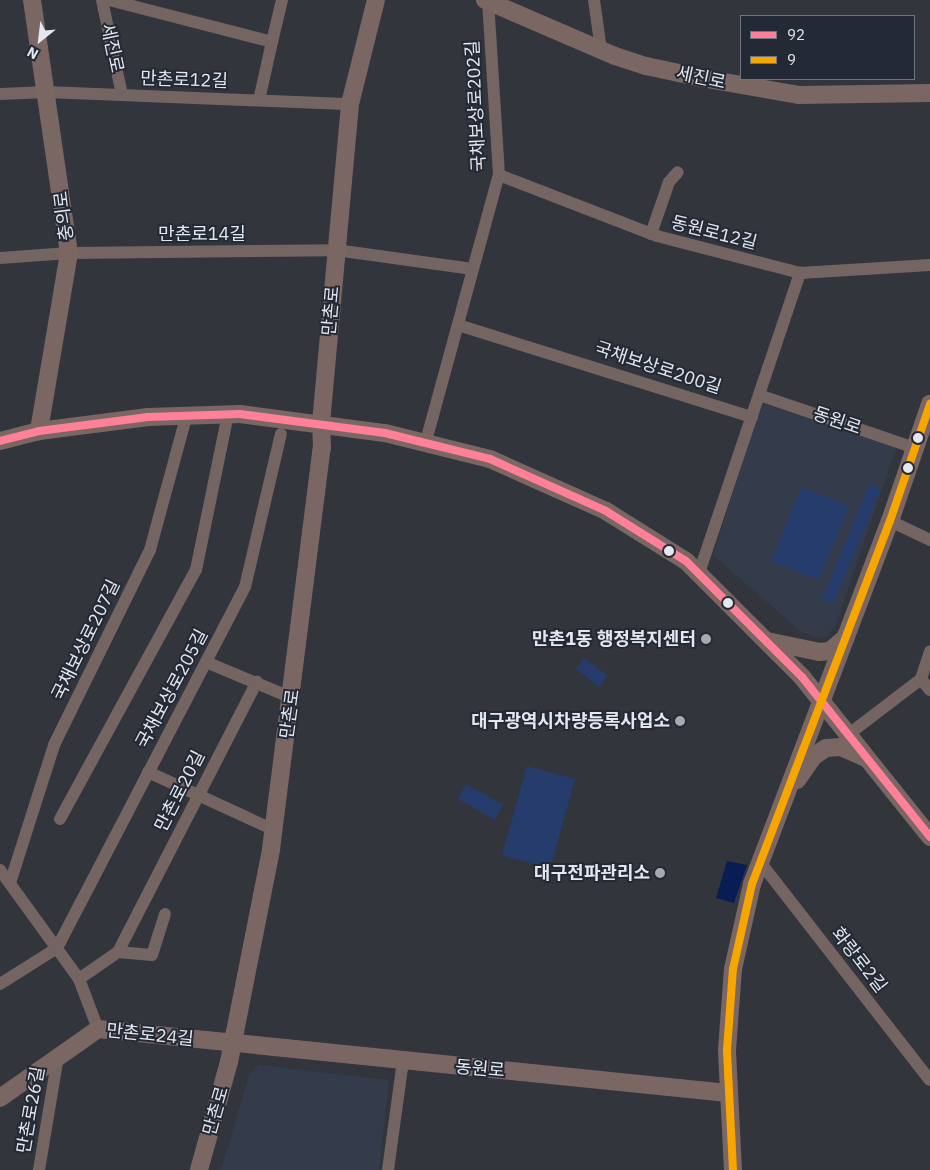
<!DOCTYPE html>
<html>
<head>
<meta charset="utf-8">
<style>
  body { margin:0 }
  #map { position:relative; width:930px; height:1170px; overflow:hidden; background:#32353c; font-family:"IBM Plex Sans","Noto Sans KR",sans-serif }
  div>[style] { position:absolute }
  .built>* { inset:0; background:#343c4c }
  .green>* { inset:0; background:#263c6c }
  .water>* { inset:0; background:#091c54 }
  .street>* { height:12px; margin:-6px; padding:0 6px; transform-origin:6px; border-radius:6px; background:#746562 }
  .secondary>* { height:18px; margin:-9px; padding:0 9px; transform-origin:9px; border-radius:9px; background:#7a6663 }
  .bus-1>* { height:8px; margin:-4px; padding:0 4px; transform-origin:4px; border-radius:4px; background:#ff8098 }
  .bus-2>* { height:8px; margin:-4px; padding:0 4px; transform-origin:4px; border-radius:4px; background:#f7a600 }
  .dots>* { width:14px; height:14px; translate:-50% -50%; box-sizing:border-box; border:2px solid #242a35; border-radius:50% }
  span { translate:-50% -50%; white-space:nowrap; text-align:center; line-height:1.15; -webkit-text-stroke:4px #242a35; paint-order:stroke }
  .street-label { font-size:18px; color:#e3e7ef }
  .poi-label { font-size:18px; color:#e3e7ef; font-weight:700 }
  .right { translate:-100% -50%; text-align:right }
  .legend { position:absolute; left:740px; top:15px; width:175px; height:65px; box-sizing:border-box; background:#242a35; border:1px solid #70767f; margin:0; padding:6px 9px; list-style:none; font-size:15px; color:#e3e7ef }
  .legend li { display:flex; align-items:center; gap:10px; height:25px }
  .legend b { width:25px; border:1px solid #70767f }
  .north { position:absolute; left:15px; top:15px; width:50px; height:50px; -webkit-text-stroke:4px #242a35; paint-order:stroke; rotate:209deg; font-size:14px; font-weight:700; line-height:20px; text-align:center; color:#e3e7ef }
  .north::after { content:''; display:block; margin:auto; width:18px; height:22px; background:#e3e7ef; clip-path:polygon(50% 0,100% 100%,50% 72%,0 100%) }
</style>
</head>
<body>
<div id="map">
  <div class="built">
    <div style="clip-path:polygon(762px 403px,896px 448px,836px 624px,827px 637px,815px 638px,800px 631px,713px 555px)"></div>
    <div style="clip-path:polygon(259px 1065px,389px 1080px,379px 1170px,221px 1170px,249px 1075px)"></div>
  </div>
  <div class="green">
    <div style="clip-path:polygon(869px 485px,881px 489px,833px 604px,822px 599px)"></div>
    <div style="clip-path:polygon(801px 487px,849px 506px,819px 580px,771px 561px)"></div>
    <div style="clip-path:polygon(584px 658px,608px 676px,599px 687px,576px 669px)"></div>
    <div style="clip-path:polygon(527px 766px,575px 779px,550px 869px,502px 855px)"></div>
    <div style="clip-path:polygon(466px 784px,503px 805px,495px 820px,458px 799px)"></div>
  </div>
  <div class="water">
    <div style="clip-path:polygon(727px 861px,747px 865px,734px 903px,716px 898px)"></div>
  </div>
  <div class="street">
    <div style="left:102px;top:0;width:97px;rotate:78.1deg"></div>
    <div style="left:109px;top:0;width:168px;rotate:14.4deg"></div>
    <div style="left:272px;top:42px;width:59px;rotate:102.6deg"></div>
    <div style="left:594px;top:0;width:50px;rotate:82deg"></div>
    <div style="left:272px;top:42px;width:43px;rotate:-76.6deg"></div>
    <div style="left:0;top:94px;width:47px;rotate:-2.4deg"></div>
    <div style="left:47px;top:92px;width:303px;rotate:2.3deg"></div>
    <div style="left:499px;top:175px;width:169px;rotate:21.1deg"></div>
    <div style="left:657px;top:236px;width:148px;rotate:14.5deg"></div>
    <div style="left:800px;top:273px;width:130px;rotate:-3.5deg"></div>
    <div style="left:651px;top:234px;width:55px;rotate:-70.9deg"></div>
    <div style="left:669px;top:182px;width:13px;rotate:-48deg"></div>
    <div style="left:0;top:258px;width:69px;rotate:-4.1deg"></div>
    <div style="left:69px;top:253px;width:267px;rotate:-0.6deg"></div>
    <div style="left:336px;top:250px;width:138px;rotate:7.9deg"></div>
    <div style="left:458px;top:325px;width:308px;rotate:17.4deg"></div>
    <div style="left:759px;top:395px;width:165px;rotate:18.8deg"></div>
    <div style="left:426px;top:441px;width:276px;rotate:-74.7deg"></div>
    <div style="left:499px;top:175px;width:174px;rotate:-93.6deg"></div>
    <div style="left:890px;top:521px;width:44px;rotate:25.4deg"></div>
    <div style="left:699px;top:573px;width:317px;rotate:-71.4deg"></div>
    <div style="left:206px;top:662px;width:93px;rotate:22.7deg"></div>
    <div style="left:921px;top:679px;width:14px;rotate:51deg"></div>
    <div style="left:849px;top:734px;width:91px;rotate:-37.4deg"></div>
    <div style="left:921px;top:679px;width:29px;rotate:-72deg"></div>
    <div style="left:148px;top:772px;width:139px;rotate:24.7deg"></div>
    <div style="left:60px;top:819px;width:284px;rotate:-61.4deg"></div>
    <div style="left:196px;top:570px;width:159px;rotate:-78.4deg"></div>
    <div style="left:760px;top:862px;width:276px;rotate:52.1deg"></div>
    <div style="left:0;top:870px;width:135px;rotate:54.1deg"></div>
    <div style="left:79px;top:979px;width:53px;rotate:69.2deg"></div>
    <div style="left:11px;top:880px;width:142px;rotate:-72.3deg"></div>
    <div style="left:54px;top:745px;width:217px;rotate:-63.8deg"></div>
    <div style="left:150px;top:550px;width:141px;rotate:-74.8deg"></div>
    <div style="left:118px;top:952px;width:34px;rotate:5deg"></div>
    <div style="left:152px;top:955px;width:43px;rotate:-72.4deg"></div>
    <div style="left:79px;top:979px;width:47px;rotate:-34.7deg"></div>
    <div style="left:118px;top:952px;width:304px;rotate:-62.8deg"></div>
    <div style="left:0;top:984px;width:67px;rotate:-32.3deg"></div>
    <div style="left:57px;top:948px;width:407px;rotate:-62.5deg"></div>
    <div style="left:245px;top:587px;width:157px;rotate:-76.8deg"></div>
    <div style="left:39px;top:1170px;width:116px;rotate:-80.5deg"></div>
    <div style="left:388px;top:1170px;width:110px;rotate:-82.2deg"></div>
  </div>
  <div class="secondary">
    <div style="left:32px;top:0;width:256px;rotate:81.7deg"></div>
    <div style="left:69px;top:253px;width:181px;rotate:99.6deg"></div>
    <div style="left:485px;top:0;width:142px;rotate:23.3deg"></div>
    <div style="left:615px;top:56px;width:33px;rotate:18deg"></div>
    <div style="left:646px;top:66px;width:62px;rotate:12deg"></div>
    <div style="left:707px;top:79px;width:93px;rotate:9.9deg"></div>
    <div style="left:799px;top:95px;width:131px;rotate:-0.9deg"></div>
    <div style="left:0;top:441px;width:40px;rotate:-14.4deg"></div>
    <div style="left:39px;top:431px;width:110px;rotate:-7.3deg"></div>
    <div style="left:148px;top:417px;width:92px;rotate:-1.9deg"></div>
    <div style="left:240px;top:414px;width:146px;rotate:7.5deg"></div>
    <div style="left:385px;top:433px;width:108px;rotate:13.9deg"></div>
    <div style="left:490px;top:459px;width:127px;rotate:24.1deg"></div>
    <div style="left:606px;top:511px;width:94px;rotate:32deg"></div>
    <div style="left:686px;top:561px;width:164px;rotate:45deg"></div>
    <div style="left:802px;top:677px;width:205px;rotate:51.3deg"></div>
    <div style="left:767px;top:641px;width:53px;rotate:11.9deg"></div>
    <div style="left:819px;top:652px;width:11px;rotate:-5deg"></div>
    <div style="left:830px;top:651px;width:21px;rotate:-41deg"></div>
    <div style="left:797px;top:780px;width:29px;rotate:-55deg"></div>
    <div style="left:814px;top:756px;width:14px;rotate:-34deg"></div>
    <div style="left:826px;top:748px;width:15px;rotate:-4deg"></div>
    <div style="left:841px;top:747px;width:27px;rotate:24deg"></div>
    <div style="left:0;top:1098px;width:120px;rotate:-35.1deg"></div>
    <div style="left:98px;top:1029px;width:633px;rotate:5.8deg"></div>
    <div style="left:199px;top:1170px;width:112px;rotate:-74.5deg"></div>
    <div style="left:229px;top:1062px;width:217px;rotate:-78.8deg"></div>
    <div style="left:271px;top:849px;width:404px;rotate:-82.8deg"></div>
    <div style="left:322px;top:448px;width:25px;rotate:-92deg"></div>
    <div style="left:321px;top:423px;width:320px;rotate:-84.8deg"></div>
    <div style="left:350px;top:104px;width:107px;rotate:-76deg"></div>
    <div style="left:733px;top:1170px;width:120px;rotate:-92.9deg"></div>
    <div style="left:727px;top:1050px;width:81px;rotate:-85.8deg"></div>
    <div style="left:733px;top:969px;width:87px;rotate:-77.4deg"></div>
    <div style="left:752px;top:884px;width:388px;rotate:-69.2deg"></div>
    <div style="left:890px;top:521px;width:124px;rotate:-71.1deg"></div>
  </div>
  <div class="bus-1">
    <div style="left:0;top:441px;width:40px;rotate:-14.4deg"></div>
    <div style="left:39px;top:431px;width:110px;rotate:-7.3deg"></div>
    <div style="left:148px;top:417px;width:92px;rotate:-1.9deg"></div>
    <div style="left:240px;top:414px;width:146px;rotate:7.5deg"></div>
    <div style="left:385px;top:433px;width:108px;rotate:13.9deg"></div>
    <div style="left:490px;top:459px;width:127px;rotate:24.1deg"></div>
    <div style="left:606px;top:511px;width:94px;rotate:32deg"></div>
    <div style="left:686px;top:561px;width:164px;rotate:45deg"></div>
    <div style="left:802px;top:677px;width:205px;rotate:51.3deg"></div>
  </div>
  <div class="bus-2">
    <div style="left:733px;top:1170px;width:120px;rotate:-92.9deg"></div>
    <div style="left:727px;top:1050px;width:81px;rotate:-85.8deg"></div>
    <div style="left:733px;top:969px;width:87px;rotate:-77.4deg"></div>
    <div style="left:752px;top:884px;width:388px;rotate:-69.2deg"></div>
    <div style="left:890px;top:521px;width:124px;rotate:-71.1deg"></div>
  </div>
  <div class="dots">
    <div style="left:918px;top:438px;background:#e3e7ef"></div>
    <div style="left:908px;top:468px;background:#e3e7ef"></div>
    <div style="left:669px;top:551px;background:#e3e7ef"></div>
    <div style="left:728px;top:603px;background:#e3e7ef"></div>
    <div style="left:706px;top:639px;background:#a5a9b0"></div>
    <div style="left:680px;top:721px;background:#a5a9b0"></div>
    <div style="left:660px;top:873px;background:#a5a9b0"></div>
  </div>
  <div class="street-label">
    <span style="left:112px;top:48px;rotate:78deg">세진로</span>
    <span style="left:701px;top:78px;rotate:12deg">세진로</span>
    <span style="left:184px;top:80px;rotate:2deg">만촌로12길</span>
    <span style="left:476px;top:106px;rotate:-93deg">국채보상로202길</span>
    <span style="left:64px;top:216px;rotate:-97deg">충의로</span>
    <span style="left:714px;top:233px;rotate:14deg">동원로12길</span>
    <span style="left:202px;top:234px">만촌로14길</span>
    <span style="left:331px;top:311px;rotate:-85deg">만촌로</span>
    <span style="left:658px;top:368px;rotate:18deg">국채보상로200길</span>
    <span style="left:837px;top:421px;rotate:19deg">동원로</span>
    <span style="left:86px;top:640px;rotate:-64deg">국채보상로207길</span>
    <span style="left:172px;top:689px;rotate:-62deg">국채보상로205길</span>
    <span style="left:290px;top:714px;rotate:-82deg">만촌로</span>
    <span style="left:180px;top:791px;rotate:-63deg">만촌로20길</span>
    <span style="left:859px;top:960px;rotate:52deg">화랑로2길</span>
    <span style="left:150px;top:1035px;rotate:6deg">만촌로24길</span>
    <span style="left:480px;top:1069px;rotate:5deg">동원로</span>
    <span style="left:31px;top:1110px;rotate:-80deg">만촌로26길</span>
    <span style="left:216px;top:1111px;rotate:-74deg">만촌로</span>
  </div>
  <div class="poi-label">
    <span class="right" style="left:696px;top:639px">만촌1동 행정복지센터</span>
    <span class="right" style="left:670px;top:721px">대구광역시차량등록사업소</span>
    <span class="right" style="left:650px;top:873px">대구전파관리소</span>
  </div>
  <ul class="legend">
  <li><b style="height:6px;background:#ff8098"></b>92</li>
  <li><b style="height:6px;background:#f7a600"></b>9</li>
  </ul>
  <div class="north">N</div>
</div>
</body>
</html>
